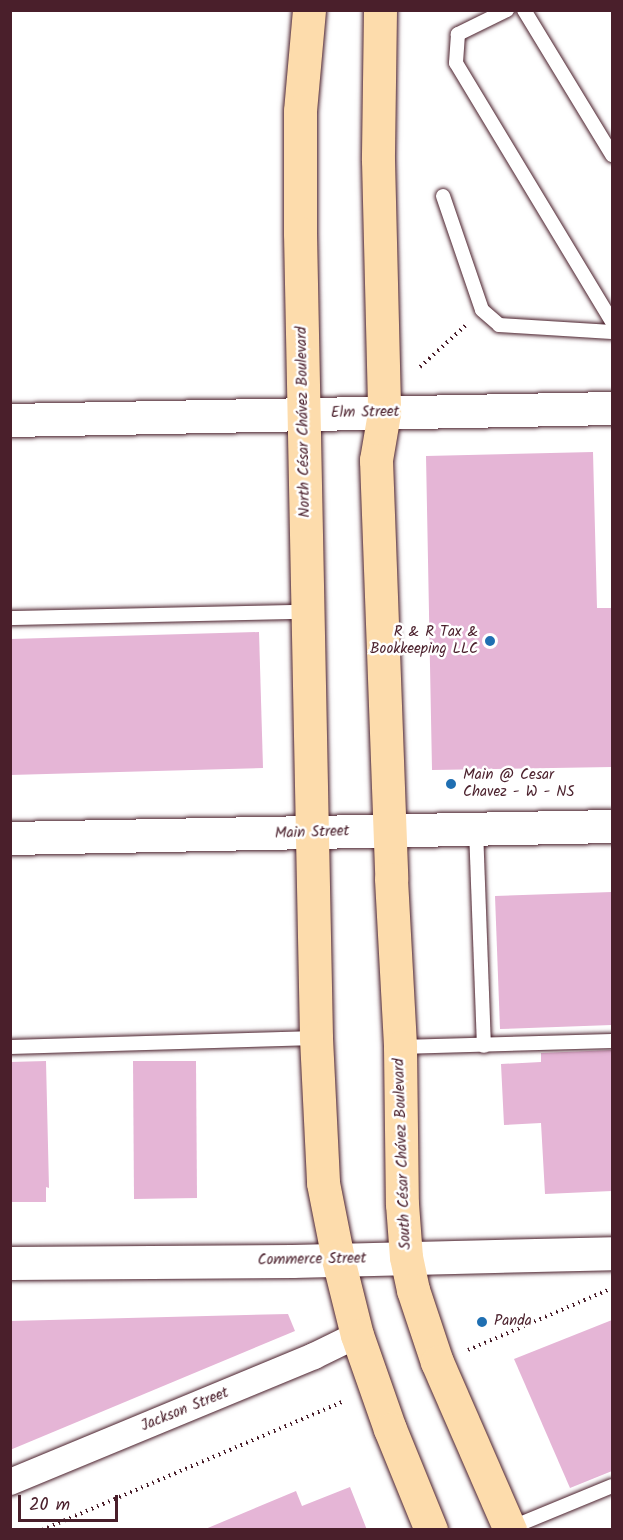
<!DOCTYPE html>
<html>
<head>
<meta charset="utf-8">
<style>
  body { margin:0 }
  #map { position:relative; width:623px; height:1540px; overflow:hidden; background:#fff; font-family:Kalam,sans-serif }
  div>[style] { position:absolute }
  .building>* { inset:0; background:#e5b5d6 }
  .path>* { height:4px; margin-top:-2px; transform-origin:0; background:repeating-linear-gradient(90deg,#4a1f2b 0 1.5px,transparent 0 6px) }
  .roads { filter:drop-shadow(0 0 2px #4a1f2b) drop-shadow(0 0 2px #4a1f2b) }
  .service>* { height:14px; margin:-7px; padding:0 7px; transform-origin:7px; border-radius:7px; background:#fff }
  .minor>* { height:26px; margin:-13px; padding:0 13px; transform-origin:13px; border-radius:13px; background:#fff }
  .secondary>* { height:33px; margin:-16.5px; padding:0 16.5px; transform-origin:16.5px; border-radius:16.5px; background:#fff }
  .primary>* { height:33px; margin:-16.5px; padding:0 16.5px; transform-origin:16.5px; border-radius:16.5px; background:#fddcac }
  .dots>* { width:16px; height:16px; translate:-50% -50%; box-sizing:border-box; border:3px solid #fff; border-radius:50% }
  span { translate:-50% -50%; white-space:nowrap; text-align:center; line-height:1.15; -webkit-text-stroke:5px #fff; paint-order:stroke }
  .street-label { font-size:15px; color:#4a1f2b }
  .poi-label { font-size:15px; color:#4a1f2b }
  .right { translate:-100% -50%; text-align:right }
  .left { translate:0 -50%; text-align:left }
  .frame { position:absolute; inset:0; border:12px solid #4a1f2b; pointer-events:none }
  .scale { position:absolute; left:18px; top:1495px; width:100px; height:27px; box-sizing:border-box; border:3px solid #4a1f2b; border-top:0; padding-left:8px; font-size:18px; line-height:21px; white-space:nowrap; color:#4a1f2b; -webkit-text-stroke:4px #fff; paint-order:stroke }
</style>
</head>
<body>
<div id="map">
  <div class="building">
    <div style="clip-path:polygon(593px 452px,597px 608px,612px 608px,612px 767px,432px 770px,426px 456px)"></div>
    <div style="clip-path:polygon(259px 632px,263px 768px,10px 775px,10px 639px)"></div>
    <div style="clip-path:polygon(612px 892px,612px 1025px,500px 1029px,495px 896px)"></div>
    <div style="clip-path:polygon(612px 1050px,612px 1191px,545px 1194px,541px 1123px,504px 1125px,501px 1064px,541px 1062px,541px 1053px)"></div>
    <div style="clip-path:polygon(46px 1061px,49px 1188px,46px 1187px,46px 1202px,10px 1202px,10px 1062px)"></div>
    <div style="clip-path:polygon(133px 1061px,196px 1061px,197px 1198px,134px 1199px)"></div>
    <div style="clip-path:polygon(288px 1314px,295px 1331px,10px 1450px,10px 1321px)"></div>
    <div style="clip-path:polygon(612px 1320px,612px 1471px,570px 1488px,514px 1359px)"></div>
    <div style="clip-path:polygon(350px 1487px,367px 1530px,203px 1530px,296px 1491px,302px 1506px)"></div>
  </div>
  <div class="path">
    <div style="left:420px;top:367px;width:62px;rotate:-42.4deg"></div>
    <div style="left:468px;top:1350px;width:155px;rotate:-23.2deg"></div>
    <div style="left:42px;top:1530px;width:329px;rotate:-23.1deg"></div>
  </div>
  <div class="roads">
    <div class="service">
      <div style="left:507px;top:10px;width:55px;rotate:153.9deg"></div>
      <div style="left:458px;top:34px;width:29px;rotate:94deg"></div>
      <div style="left:456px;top:63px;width:302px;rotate:58.9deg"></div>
      <div style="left:524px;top:10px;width:170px;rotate:58.7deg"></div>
      <div style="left:443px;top:196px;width:120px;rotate:71.1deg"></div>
      <div style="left:482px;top:310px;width:23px;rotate:41deg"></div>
      <div style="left:499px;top:325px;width:113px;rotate:3.5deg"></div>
      <div style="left:10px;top:618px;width:298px;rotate:-1.2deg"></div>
      <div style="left:476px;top:829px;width:217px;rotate:87.9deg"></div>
      <div style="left:10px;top:1047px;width:306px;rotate:-1.7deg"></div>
      <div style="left:400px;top:1047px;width:212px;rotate:-1.6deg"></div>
      <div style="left:510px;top:1528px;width:110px;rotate:-22.4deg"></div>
    </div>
    <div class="minor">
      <div style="left:10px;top:1482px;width:329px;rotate:-22.5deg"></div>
      <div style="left:314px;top:1356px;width:48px;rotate:-26deg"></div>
    </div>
    <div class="secondary">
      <div style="left:10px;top:420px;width:602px;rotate:-1.14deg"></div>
      <div style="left:10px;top:838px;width:602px;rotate:-1.14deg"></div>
      <div style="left:10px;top:1263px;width:282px;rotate:-0.4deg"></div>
      <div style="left:292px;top:1261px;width:320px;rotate:-1.4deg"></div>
    </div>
    <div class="primary">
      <div style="left:309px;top:10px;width:101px;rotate:95.1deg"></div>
      <div style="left:300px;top:111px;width:122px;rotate:90deg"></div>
      <div style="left:300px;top:233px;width:805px;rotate:88.86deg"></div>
      <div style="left:316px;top:1038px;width:145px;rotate:87.2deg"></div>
      <div style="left:323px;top:1183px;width:77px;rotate:78.8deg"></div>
      <div style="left:338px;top:1259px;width:78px;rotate:76deg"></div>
      <div style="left:357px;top:1335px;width:100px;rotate:70.7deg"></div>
      <div style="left:390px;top:1429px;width:109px;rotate:67.9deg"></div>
      <div style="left:380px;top:10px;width:150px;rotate:90.8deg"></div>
      <div style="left:378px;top:160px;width:253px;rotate:88.6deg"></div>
      <div style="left:384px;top:413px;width:48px;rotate:99.7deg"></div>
      <div style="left:376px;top:460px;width:419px;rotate:87.9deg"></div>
      <div style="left:391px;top:879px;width:168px;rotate:86.9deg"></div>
      <div style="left:400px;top:1047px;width:157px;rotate:89.3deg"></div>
      <div style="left:402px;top:1204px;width:53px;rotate:85.7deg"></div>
      <div style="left:406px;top:1257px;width:34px;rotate:78deg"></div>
      <div style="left:413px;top:1290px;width:76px;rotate:71.6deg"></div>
      <div style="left:437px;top:1362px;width:183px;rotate:66.5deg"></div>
    </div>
  </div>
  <div class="dots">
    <div style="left:490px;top:641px;background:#1f6fb2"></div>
    <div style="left:451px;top:784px;background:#1f6fb2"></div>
    <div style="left:482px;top:1322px;background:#1f6fb2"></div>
  </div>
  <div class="street-label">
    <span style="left:365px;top:413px;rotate:-1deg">Elm Street</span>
    <span style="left:304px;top:422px;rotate:-91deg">North César Chávez Boulevard</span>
    <span style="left:312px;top:833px;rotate:-2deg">Main Street</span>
    <span style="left:403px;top:1154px;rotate:-92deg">South César Chávez Boulevard</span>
    <span style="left:312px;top:1260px;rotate:-1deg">Commerce Street</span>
    <span style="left:185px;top:1410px;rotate:-22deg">Jackson Street</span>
  </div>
  <div class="poi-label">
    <span class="right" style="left:478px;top:641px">R &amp; R Tax &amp;<br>Bookkeeping LLC</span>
    <span class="left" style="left:463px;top:784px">Main @ Cesar<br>Chavez - W - NS</span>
    <span class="left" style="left:494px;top:1322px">Panda</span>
  </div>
  <div class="frame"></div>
  <div class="scale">20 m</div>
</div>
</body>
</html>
